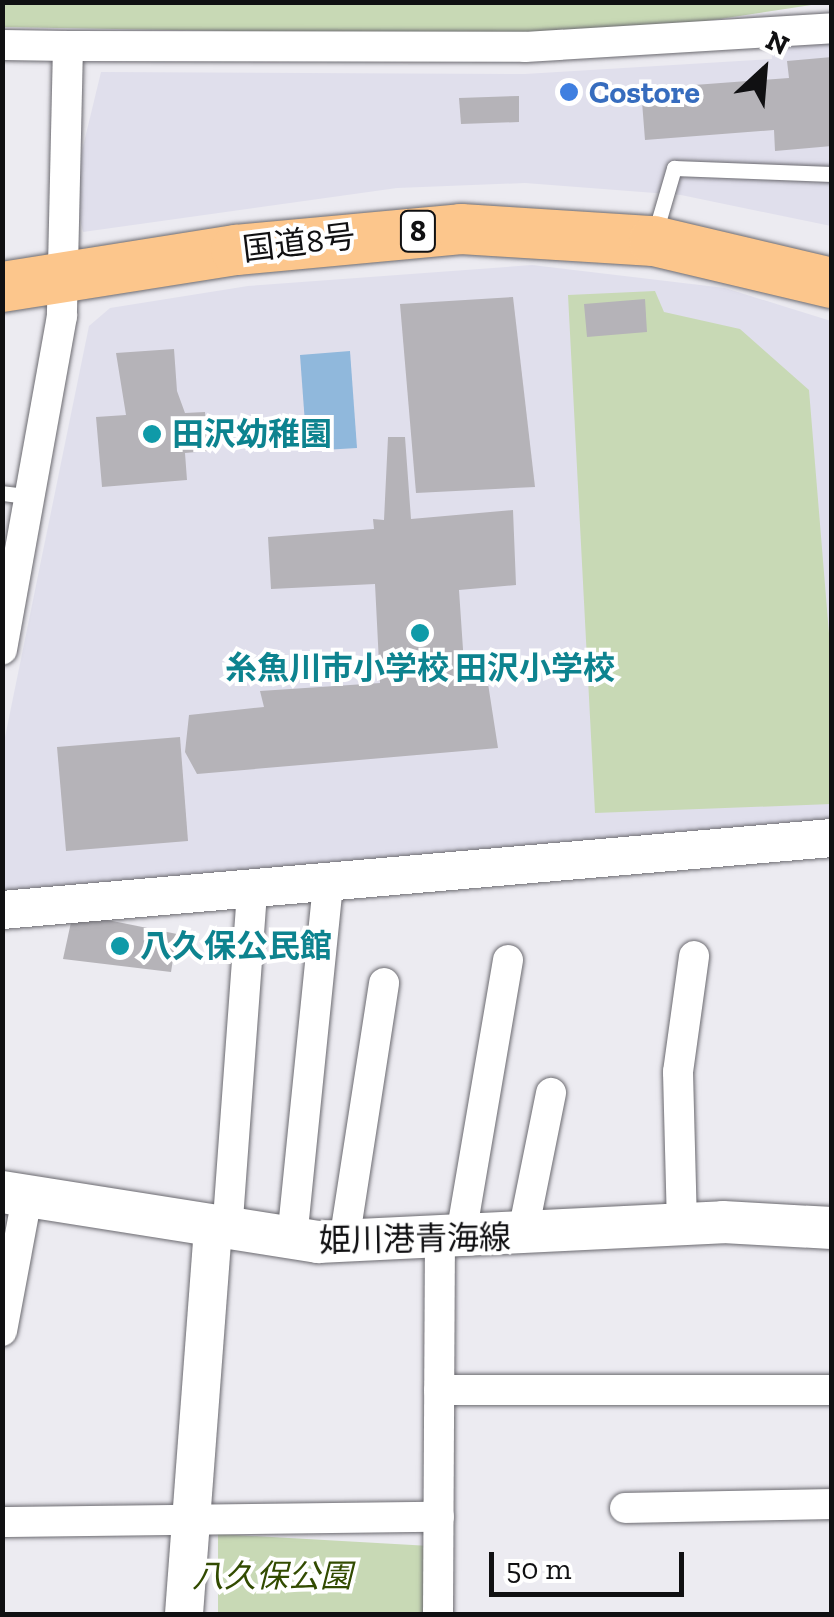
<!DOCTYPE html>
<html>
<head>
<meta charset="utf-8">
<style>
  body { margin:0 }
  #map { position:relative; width:834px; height:1617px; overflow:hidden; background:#ecebf1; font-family:"Zilla Slab","Noto Sans JP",serif }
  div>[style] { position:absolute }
  .built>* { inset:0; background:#e0dfec }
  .green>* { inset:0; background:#c8d9b5 }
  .water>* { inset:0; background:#90b8dc }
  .building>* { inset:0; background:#b5b3b8 }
  .roads { filter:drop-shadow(0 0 2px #6b6a70) drop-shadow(0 0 2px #6b6a70) }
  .service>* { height:15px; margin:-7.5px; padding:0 7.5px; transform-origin:7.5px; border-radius:7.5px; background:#fff }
  .minor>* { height:30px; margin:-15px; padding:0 15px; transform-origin:15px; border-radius:15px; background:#fff }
  .tertiary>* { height:38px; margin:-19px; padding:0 19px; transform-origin:19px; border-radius:19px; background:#fff }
  .secondary>* { height:42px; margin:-21px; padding:0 21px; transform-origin:21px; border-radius:21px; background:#fff }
  .trunk>* { height:50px; margin:-25px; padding:0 25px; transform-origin:25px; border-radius:25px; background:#fcc68c }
  .dots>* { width:28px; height:28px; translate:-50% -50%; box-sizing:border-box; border:5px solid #fff; border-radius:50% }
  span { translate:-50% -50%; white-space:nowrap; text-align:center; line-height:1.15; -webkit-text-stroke:8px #fff; paint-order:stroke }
  .shield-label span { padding:2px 8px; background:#fff; border:2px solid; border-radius:8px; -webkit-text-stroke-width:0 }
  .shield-label { font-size:30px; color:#101012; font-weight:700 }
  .shop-label { font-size:32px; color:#366cbe; font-weight:700 }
  .left { translate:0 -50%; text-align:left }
  .street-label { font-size:32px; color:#101012 }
  .culture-label { font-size:32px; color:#0d838f; font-weight:700 }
  .park-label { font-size:32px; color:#324b01; font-style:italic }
  .frame { position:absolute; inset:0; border:5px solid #101012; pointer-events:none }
  .north { position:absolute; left:714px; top:20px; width:100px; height:100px; -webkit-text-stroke:8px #fff; paint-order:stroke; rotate:26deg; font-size:28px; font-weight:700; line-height:40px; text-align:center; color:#101012 }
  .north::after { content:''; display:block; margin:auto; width:35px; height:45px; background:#101012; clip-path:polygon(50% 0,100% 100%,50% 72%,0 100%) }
  .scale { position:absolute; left:489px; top:1552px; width:195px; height:45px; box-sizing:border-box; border:5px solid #101012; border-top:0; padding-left:12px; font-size:30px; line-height:35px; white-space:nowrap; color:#101012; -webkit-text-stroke:8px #fff; paint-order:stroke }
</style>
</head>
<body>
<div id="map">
  <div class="built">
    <div style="clip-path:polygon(831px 38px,831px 226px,681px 195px,525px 183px,397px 188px,83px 232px,73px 188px,101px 72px,525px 74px,772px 59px,771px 43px)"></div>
    <div style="clip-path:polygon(532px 265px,725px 288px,831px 321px,831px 827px,3px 894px,3px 747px,89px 326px,110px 308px,248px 286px)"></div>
  </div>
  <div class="green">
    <div style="clip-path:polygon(831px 2px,654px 29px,503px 36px,3px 27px,2px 3px)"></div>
    <div style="clip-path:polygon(655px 291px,664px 312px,740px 329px,809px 390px,831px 658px,831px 804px,595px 813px,568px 295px)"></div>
    <div style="clip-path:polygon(218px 1534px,430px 1546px,428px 1614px,218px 1614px)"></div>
  </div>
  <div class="water">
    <div style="clip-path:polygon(350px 351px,357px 448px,307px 451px,300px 355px)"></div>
  </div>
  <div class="building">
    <div style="clip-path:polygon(832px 57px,832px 146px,775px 151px,774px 130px,645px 140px,641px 89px,789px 78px,787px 61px)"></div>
    <div style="clip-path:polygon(519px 96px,519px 122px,461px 124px,459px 98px)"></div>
    <div style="clip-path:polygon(513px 297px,535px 487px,416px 493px,400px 304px)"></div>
    <div style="clip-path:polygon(645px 299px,647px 332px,587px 337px,584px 304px)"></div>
    <div style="clip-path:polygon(174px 349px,177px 391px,185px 413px,205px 412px,208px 451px,185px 453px,187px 480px,102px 487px,96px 417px,126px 415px,116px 353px)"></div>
    <div style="clip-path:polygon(388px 437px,405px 437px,411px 519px,513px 510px,516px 585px,459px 590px,465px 679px,487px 677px,498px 748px,197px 774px,185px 752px,189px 715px,264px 707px,260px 691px,380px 683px,375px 584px,271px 589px,268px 537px,374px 529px,373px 519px,384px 520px)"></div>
    <div style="clip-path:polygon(180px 737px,188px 841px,66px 851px,57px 747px)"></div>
    <div style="clip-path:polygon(73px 913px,177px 934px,171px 972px,63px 959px)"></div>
  </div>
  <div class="roads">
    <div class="service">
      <div style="left:655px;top:233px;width:68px;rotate:-73.7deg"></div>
      <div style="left:674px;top:168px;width:158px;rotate:2.2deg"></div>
      <div style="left:2px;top:493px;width:26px;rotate:7deg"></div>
    </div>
    <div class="minor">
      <div style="left:2px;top:45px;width:66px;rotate:0.9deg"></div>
      <div style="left:68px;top:46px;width:270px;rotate:91.3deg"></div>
      <div style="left:62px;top:316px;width:339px;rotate:100.2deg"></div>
      <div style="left:68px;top:46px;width:457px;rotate:0.1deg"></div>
      <div style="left:525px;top:47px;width:308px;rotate:-3.5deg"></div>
      <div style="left:682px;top:1225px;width:153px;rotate:-91.5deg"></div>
      <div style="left:678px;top:1072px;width:117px;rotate:-82.1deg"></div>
      <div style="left:227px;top:1233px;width:344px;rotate:-85.8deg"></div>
      <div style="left:522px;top:1237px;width:147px;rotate:-78.6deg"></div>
      <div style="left:292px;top:1239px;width:358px;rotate:-84.2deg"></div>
      <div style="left:460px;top:1241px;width:285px;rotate:-80.3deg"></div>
      <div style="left:344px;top:1242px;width:262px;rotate:-81.2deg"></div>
      <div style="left:2px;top:1331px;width:136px;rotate:-79.4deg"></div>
      <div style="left:439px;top:1390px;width:393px"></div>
      <div style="left:625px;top:1508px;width:207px;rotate:-1.1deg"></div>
      <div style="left:2px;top:1522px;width:437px;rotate:-0.7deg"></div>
      <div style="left:438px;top:1614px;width:372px;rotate:-89.7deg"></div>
    </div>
    <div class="tertiary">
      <div style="left:2px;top:910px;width:833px;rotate:-4.96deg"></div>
      <div style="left:184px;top:1614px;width:384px;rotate:-85.7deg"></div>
    </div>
    <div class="secondary">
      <div style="left:2px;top:1192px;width:320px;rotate:9deg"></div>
      <div style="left:318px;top:1242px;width:405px;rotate:-2.8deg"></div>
      <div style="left:723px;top:1222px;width:109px;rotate:3.2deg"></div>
    </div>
    <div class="trunk">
      <div style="left:2px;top:287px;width:237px;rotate:-9deg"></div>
      <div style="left:236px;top:250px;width:226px;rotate:-5.3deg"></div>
      <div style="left:461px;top:229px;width:193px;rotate:3.6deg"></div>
      <div style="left:654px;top:241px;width:183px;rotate:13.3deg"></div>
    </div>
  </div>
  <div class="dots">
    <div style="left:569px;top:92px;background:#3f7fe0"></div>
    <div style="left:152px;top:434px;background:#0f9aa8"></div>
    <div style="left:420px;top:633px;background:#0f9aa8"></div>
    <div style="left:120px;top:946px;background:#0f9aa8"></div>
  </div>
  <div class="shield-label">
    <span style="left:418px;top:231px">8</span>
  </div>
  <div class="shop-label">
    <span class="left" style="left:589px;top:92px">Costore</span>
  </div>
  <div class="street-label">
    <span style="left:299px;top:243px;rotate:-7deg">国道8号</span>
    <span style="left:415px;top:1239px;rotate:-1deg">姫川港青海線</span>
  </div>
  <div class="culture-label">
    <span class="left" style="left:172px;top:434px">田沢幼稚園</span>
    <span style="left:420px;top:668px">糸魚川市小学校 田沢小学校</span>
    <span class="left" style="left:140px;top:946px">八久保公民館</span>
  </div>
  <div class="park-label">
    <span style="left:272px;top:1576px">八久保公園</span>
  </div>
  <div class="frame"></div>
  <div class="north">N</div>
  <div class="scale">50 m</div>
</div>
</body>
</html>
